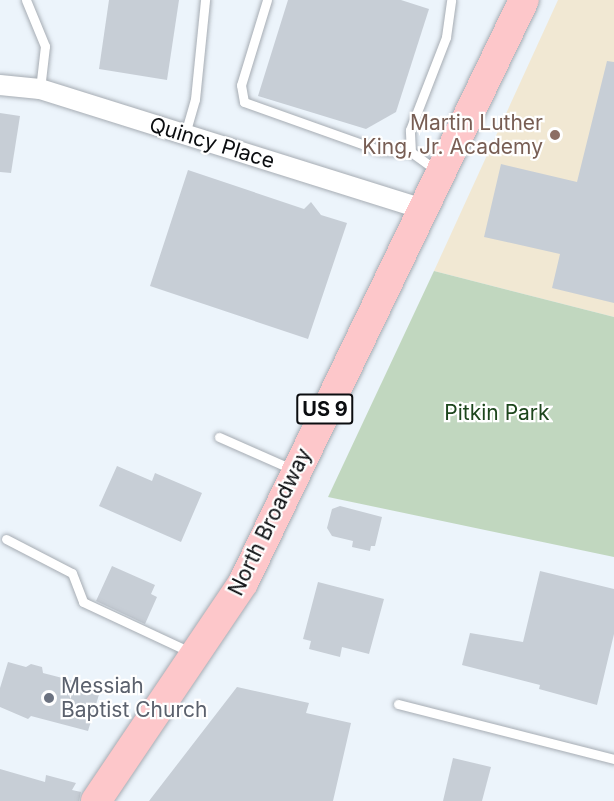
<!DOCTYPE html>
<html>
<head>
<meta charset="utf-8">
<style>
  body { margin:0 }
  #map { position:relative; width:614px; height:801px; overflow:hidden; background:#ecf4fb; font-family:Inter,sans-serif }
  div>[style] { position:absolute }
  .education>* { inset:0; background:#f1e8d3 }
  .green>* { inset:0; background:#c1d7bf }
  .building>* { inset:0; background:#c7ced6 }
  .roads { filter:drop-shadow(0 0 2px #a6acb3) drop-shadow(0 0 2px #a6acb3) }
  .lane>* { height:9px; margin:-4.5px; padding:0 4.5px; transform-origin:4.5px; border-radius:4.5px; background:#fff }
  .street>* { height:20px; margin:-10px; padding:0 10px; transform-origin:10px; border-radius:10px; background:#fff }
  .primary>* { height:30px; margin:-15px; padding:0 15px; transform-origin:15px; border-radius:15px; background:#fdc7ca }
  .dots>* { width:16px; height:16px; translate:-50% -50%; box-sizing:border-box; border:3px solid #fff; border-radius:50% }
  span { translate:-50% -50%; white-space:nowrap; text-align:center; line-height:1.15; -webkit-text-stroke:4.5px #fff; paint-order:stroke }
  .shield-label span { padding:2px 4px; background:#fff; border:2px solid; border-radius:4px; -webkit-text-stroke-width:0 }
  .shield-label { font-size:20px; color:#0b0d10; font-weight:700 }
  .education-label { font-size:21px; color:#785e54 }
  .right { translate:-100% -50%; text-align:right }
  .street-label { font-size:21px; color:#0b0d10 }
  .park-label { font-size:21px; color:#1d461d }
  .worship-label { font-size:21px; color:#5b616d }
  .left { translate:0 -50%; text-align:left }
</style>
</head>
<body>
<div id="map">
  <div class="education">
    <div style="clip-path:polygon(558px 0,614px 0,614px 317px,434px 271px)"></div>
  </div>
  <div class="green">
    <div style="clip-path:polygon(434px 271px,614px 317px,614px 557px,328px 497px)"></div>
  </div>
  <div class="building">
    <div style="clip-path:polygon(109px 0,179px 0,167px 80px,99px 69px)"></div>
    <div style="clip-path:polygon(288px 0,401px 0,429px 9px,396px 112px,366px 129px,258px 96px)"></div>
    <div style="clip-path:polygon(607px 61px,614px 62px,614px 303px,552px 288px,560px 254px,484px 237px,501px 164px,577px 182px)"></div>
    <div style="clip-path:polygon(0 113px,20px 116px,11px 173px,0 172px)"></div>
    <div style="clip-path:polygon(188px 170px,304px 209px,311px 202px,321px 215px,347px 223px,308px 339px,150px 286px)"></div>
    <div style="clip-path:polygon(117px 466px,152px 481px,155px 473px,202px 493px,181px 542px,99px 506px)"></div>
    <div style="clip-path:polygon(340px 506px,382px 517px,375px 546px,371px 546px,370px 551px,352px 547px,353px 541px,332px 536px,327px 528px,332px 509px)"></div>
    <div style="clip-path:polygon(112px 566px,155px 585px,151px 594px,157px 597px,145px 624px,96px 601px)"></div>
    <div style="clip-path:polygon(540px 571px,614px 589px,614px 634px,597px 705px,539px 689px,540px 685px,462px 665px,470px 633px,523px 642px)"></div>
    <div style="clip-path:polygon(318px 582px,384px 599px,369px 654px,342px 647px,340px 657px,309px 649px,311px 641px,303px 639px)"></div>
    <div style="clip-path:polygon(8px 662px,26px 667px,31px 664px,42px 667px,43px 673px,101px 688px,88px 731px,31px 716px,28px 719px,0 707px,0 688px)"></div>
    <div style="clip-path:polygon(237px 687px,309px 703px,306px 713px,351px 723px,333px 801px,149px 801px)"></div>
    <div style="clip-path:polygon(453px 758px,491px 767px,482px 801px,443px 801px)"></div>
    <div style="clip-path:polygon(0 769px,45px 782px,46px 775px,76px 783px,72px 790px,81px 792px,79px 801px,0 801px)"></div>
  </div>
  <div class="roads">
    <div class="lane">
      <div style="left:26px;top:0;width:50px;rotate:67.6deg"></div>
      <div style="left:45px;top:46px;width:43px;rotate:96.6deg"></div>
      <div style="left:267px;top:0;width:89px;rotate:107deg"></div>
      <div style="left:241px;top:85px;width:17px;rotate:80deg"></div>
      <div style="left:244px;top:102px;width:143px;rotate:19.6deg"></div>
      <div style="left:379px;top:150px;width:32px;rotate:4deg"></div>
      <div style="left:411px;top:152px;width:31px;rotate:36deg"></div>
      <div style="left:185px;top:134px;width:36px;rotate:-74deg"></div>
      <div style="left:195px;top:99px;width:100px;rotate:-84.2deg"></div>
      <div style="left:411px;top:152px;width:22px;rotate:-93deg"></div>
      <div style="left:410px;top:130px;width:100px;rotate:-68.8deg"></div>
      <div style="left:446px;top:37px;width:37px;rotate:-82deg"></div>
      <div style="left:219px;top:437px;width:82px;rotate:23.7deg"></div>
      <div style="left:6px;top:539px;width:74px;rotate:27.3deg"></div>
      <div style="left:72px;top:573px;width:31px;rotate:69deg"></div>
      <div style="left:83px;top:602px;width:118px;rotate:25deg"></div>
      <div style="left:398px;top:704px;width:223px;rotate:14.3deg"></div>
    </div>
    <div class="street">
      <div style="left:0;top:85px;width:40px;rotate:5.7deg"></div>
      <div style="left:40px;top:89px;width:400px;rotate:17.4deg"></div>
    </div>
    <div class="primary">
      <div style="left:96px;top:801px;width:263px;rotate:-56deg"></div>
      <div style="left:243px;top:583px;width:647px;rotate:-64.27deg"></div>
    </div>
  </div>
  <div class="dots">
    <div style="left:555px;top:135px;background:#8d6e63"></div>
    <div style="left:49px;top:698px;background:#6b7280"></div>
  </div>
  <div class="shield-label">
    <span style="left:325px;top:409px">US 9</span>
  </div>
  <div class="education-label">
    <span class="right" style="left:543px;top:135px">Martin Luther<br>King, Jr. Academy</span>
  </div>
  <div class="street-label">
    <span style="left:212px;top:143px;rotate:17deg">Quincy Place</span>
    <span style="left:270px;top:522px;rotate:-64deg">North Broadway</span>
  </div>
  <div class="park-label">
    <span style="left:497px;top:413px">Pitkin Park</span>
  </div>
  <div class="worship-label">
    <span class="left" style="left:61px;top:698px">Messiah<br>Baptist Church</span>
  </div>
</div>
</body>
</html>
